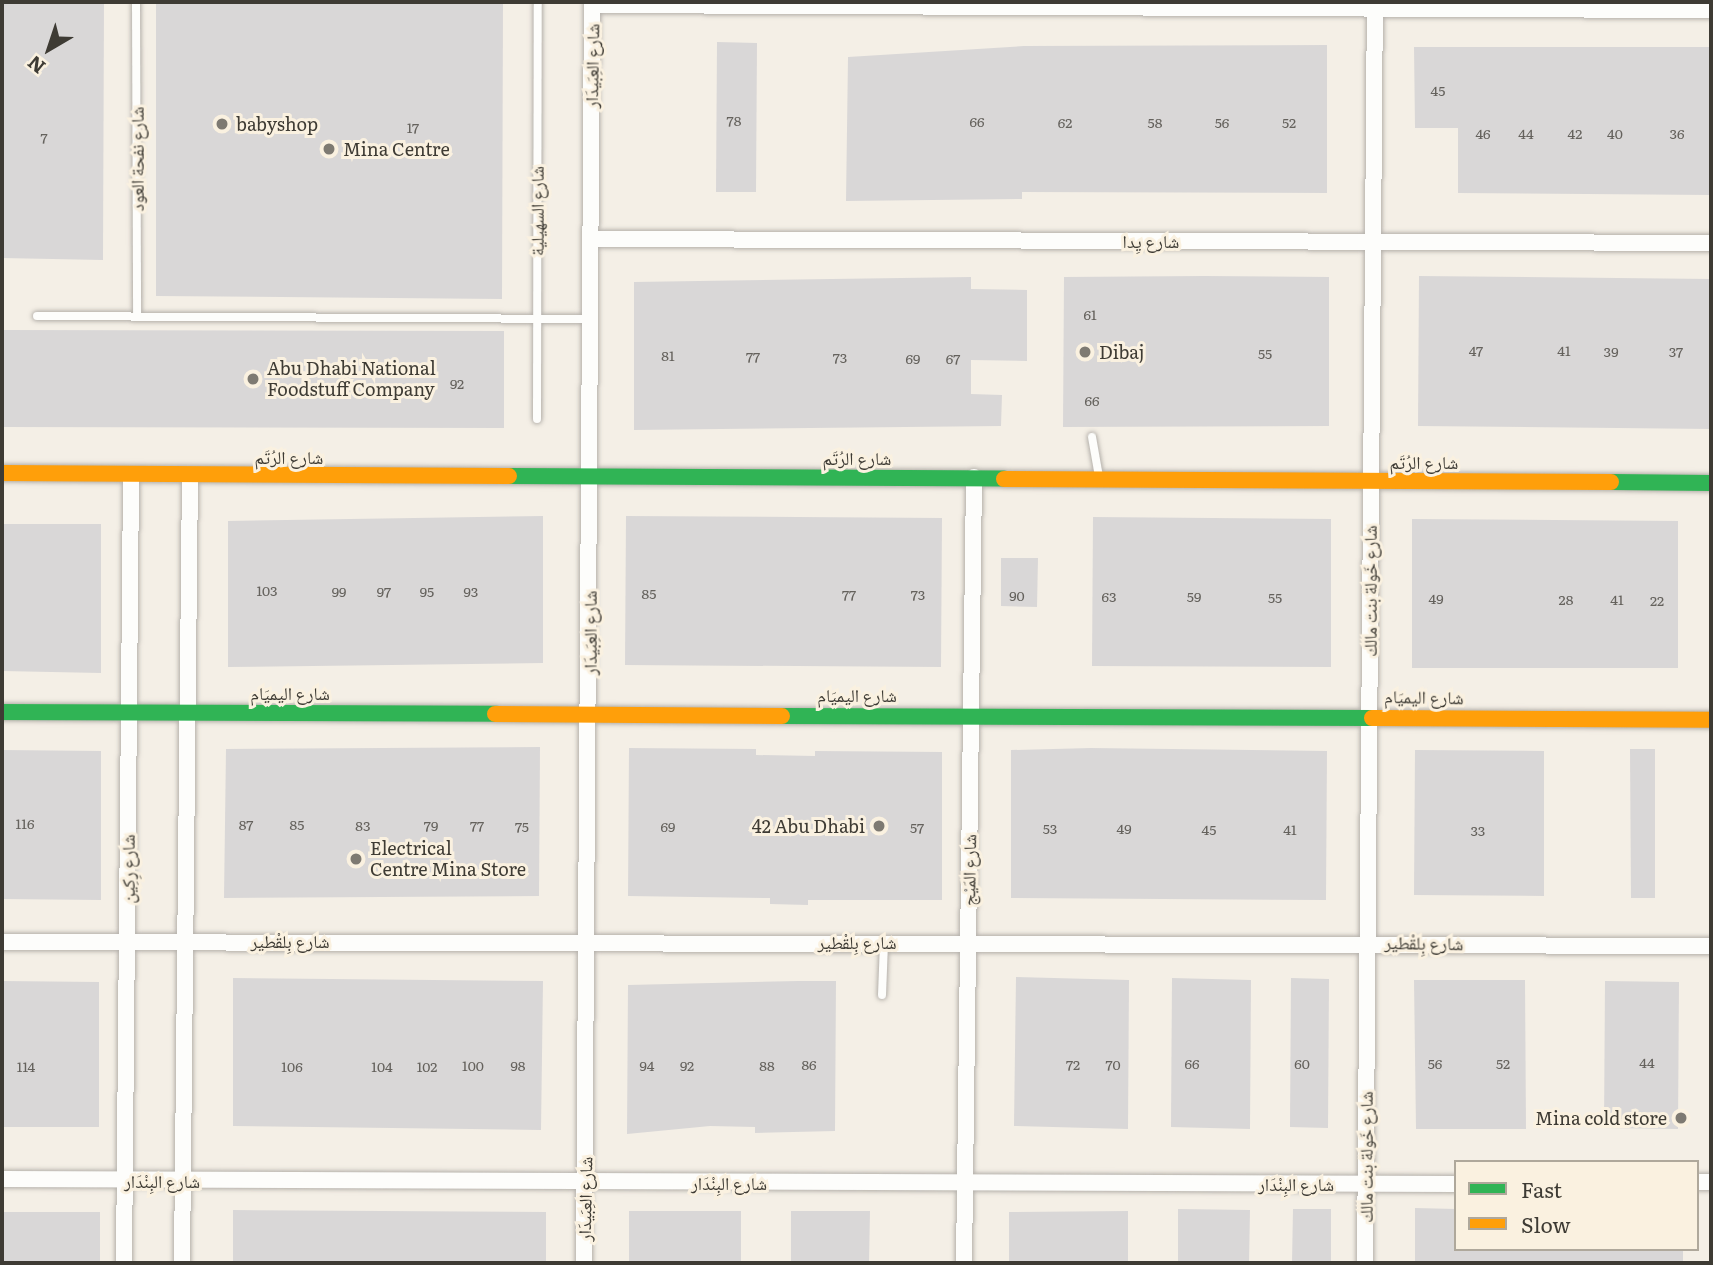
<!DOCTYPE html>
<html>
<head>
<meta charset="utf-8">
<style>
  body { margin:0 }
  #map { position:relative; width:1713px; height:1265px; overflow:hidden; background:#f4efe6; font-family:Literata,"Noto Naskh Arabic",serif }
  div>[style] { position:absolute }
  .building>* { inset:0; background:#d9d7d7 }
  .roads { filter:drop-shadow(0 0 2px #b5b1ab) drop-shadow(0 0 2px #b5b1ab) }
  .lane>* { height:8px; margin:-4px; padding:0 4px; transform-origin:4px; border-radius:4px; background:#fdfdfb }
  .street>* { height:16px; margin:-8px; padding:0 8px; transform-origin:8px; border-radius:8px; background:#fdfdfb }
  .fast>* { height:16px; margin:-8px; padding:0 8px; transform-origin:8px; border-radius:8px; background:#30b455 }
  .slow>* { height:16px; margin:-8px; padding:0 8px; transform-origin:8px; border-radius:8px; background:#ff9f0a }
  .dots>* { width:19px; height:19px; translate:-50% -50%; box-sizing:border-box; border:4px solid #faf1e0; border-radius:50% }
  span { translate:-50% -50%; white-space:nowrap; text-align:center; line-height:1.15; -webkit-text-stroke:6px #faf1e0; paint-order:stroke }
  .number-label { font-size:14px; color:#65625d }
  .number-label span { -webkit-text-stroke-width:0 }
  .street-label { font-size:18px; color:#3e3b34 }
  .poi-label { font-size:18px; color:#3e3b34 }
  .left { translate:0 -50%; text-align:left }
  .right { translate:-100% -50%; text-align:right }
  .frame { position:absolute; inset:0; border:4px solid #3e3b34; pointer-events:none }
  .legend { position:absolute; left:1454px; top:1160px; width:245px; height:91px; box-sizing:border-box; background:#faf1e0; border:2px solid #afa89b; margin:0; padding:9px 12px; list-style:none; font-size:21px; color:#3e3b34 }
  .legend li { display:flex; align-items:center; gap:14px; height:35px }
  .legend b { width:35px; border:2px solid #afa89b }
  .north { position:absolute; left:14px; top:14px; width:70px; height:70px; -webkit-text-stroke:5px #faf1e0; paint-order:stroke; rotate:219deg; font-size:19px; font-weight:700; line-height:28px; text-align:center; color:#3e3b34 }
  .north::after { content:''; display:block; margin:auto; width:24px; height:32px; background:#3e3b34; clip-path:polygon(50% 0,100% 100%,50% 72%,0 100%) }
</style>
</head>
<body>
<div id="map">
  <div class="building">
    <div style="clip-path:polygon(2px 2px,104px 2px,103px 260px,2px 258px)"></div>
    <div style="clip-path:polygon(156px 2px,503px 2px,502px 299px,156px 296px)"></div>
    <div style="clip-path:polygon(717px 42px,757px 43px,756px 192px,716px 192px)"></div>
    <div style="clip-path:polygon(1327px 45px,1327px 193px,1022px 192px,1022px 199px,846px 201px,848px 57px,1024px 46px)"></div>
    <div style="clip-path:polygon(1414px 47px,1711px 47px,1711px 195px,1458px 193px,1458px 128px,1415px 128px)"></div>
    <div style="clip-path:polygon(1204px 276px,1329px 277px,1329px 426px,1063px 427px,1064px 277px)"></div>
    <div style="clip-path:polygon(1419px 276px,1711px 279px,1711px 429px,1418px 426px)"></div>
    <div style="clip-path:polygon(971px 277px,971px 289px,1027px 290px,1027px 361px,971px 360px,971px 394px,1002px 395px,1001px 426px,634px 430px,634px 282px)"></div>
    <div style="clip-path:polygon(2px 330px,504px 331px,504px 428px,2px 427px)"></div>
    <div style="clip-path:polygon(543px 516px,543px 663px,228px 667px,228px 521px)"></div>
    <div style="clip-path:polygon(626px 516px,942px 518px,941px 667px,625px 665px)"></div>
    <div style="clip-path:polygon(1093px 517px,1331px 519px,1331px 667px,1092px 666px)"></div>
    <div style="clip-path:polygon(1412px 519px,1678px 521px,1678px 668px,1412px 668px)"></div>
    <div style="clip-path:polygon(2px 524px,101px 524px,101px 673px,2px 671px)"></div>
    <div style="clip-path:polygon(1001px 558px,1038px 558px,1037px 607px,1001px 606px)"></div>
    <div style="clip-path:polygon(540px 747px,539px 896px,224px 898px,226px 749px)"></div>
    <div style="clip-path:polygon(629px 748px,756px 749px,756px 755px,815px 756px,815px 751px,942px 752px,942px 900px,808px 900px,808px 905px,770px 904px,770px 898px,628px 896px)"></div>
    <div style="clip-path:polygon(1091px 748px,1327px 751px,1326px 900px,1011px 898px,1011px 750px)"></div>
    <div style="clip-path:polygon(1630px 749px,1655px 749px,1655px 898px,1631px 898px)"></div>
    <div style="clip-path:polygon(2px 750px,101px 751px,101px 900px,2px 899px)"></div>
    <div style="clip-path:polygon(1415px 750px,1544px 751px,1544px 896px,1414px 895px)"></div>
    <div style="clip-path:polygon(1016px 977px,1129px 980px,1128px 1129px,1014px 1126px)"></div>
    <div style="clip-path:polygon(233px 978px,543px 981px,541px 1130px,233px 1126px)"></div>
    <div style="clip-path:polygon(1172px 978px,1251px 980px,1250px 1129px,1171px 1127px)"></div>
    <div style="clip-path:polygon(1291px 978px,1329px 979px,1328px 1128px,1290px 1127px)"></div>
    <div style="clip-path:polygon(1414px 980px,1525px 980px,1526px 1129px,1416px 1129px)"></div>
    <div style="clip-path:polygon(2px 981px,99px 982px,99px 1127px,2px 1127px)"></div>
    <div style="clip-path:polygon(799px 981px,836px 981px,835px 1131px,755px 1133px,755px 1127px,710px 1126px,627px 1134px,628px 985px)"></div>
    <div style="clip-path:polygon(1605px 981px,1679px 982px,1678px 1129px,1604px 1128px)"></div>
    <div style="clip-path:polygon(1415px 1208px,1456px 1209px,1456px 1249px,1683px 1249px,1683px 1263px,1415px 1263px)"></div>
    <div style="clip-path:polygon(1178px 1209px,1250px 1210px,1249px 1263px,1178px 1263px)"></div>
    <div style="clip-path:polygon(1293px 1209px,1331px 1209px,1331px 1263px,1292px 1263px)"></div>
    <div style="clip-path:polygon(233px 1210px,546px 1212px,546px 1263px,233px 1263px)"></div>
    <div style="clip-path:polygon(629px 1211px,741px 1211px,741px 1263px,629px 1263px)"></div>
    <div style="clip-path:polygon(791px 1211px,870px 1211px,869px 1263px,791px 1263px)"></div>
    <div style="clip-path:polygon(1128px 1211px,1128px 1263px,1009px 1263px,1009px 1212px)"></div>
    <div style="clip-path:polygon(2px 1212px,100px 1212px,100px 1263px,2px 1263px)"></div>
  </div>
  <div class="roads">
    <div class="lane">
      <div style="left:136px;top:2px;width:314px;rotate:89.8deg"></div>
      <div style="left:37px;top:316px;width:553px;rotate:0.31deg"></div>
      <div style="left:537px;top:419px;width:417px;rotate:-89.9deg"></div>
      <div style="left:1092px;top:437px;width:40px;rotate:80deg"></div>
      <div style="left:882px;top:995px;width:53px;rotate:-87.8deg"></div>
    </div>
    <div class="street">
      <div style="left:592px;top:5px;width:1119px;rotate:0.26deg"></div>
      <div style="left:590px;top:239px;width:1121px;rotate:0.2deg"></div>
      <div style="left:2px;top:942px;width:1709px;rotate:0.13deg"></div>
      <div style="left:2px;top:1179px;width:1454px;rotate:0.2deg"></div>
      <div style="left:1697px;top:1182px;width:14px"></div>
      <div style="left:124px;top:1263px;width:788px;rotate:-89.49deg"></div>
      <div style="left:182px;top:1263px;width:786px;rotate:-89.42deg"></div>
      <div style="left:584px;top:1263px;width:1261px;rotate:-89.64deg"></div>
      <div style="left:964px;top:1263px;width:786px;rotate:-89.27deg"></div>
      <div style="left:1365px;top:1263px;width:1261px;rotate:-89.55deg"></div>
    </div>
    <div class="fast">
      <div style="left:509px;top:476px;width:495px;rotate:0.3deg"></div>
      <div style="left:1611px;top:482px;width:100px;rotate:0.6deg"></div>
      <div style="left:2px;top:712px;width:493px;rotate:0.2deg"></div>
      <div style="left:782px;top:716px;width:590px;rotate:0.19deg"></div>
    </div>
    <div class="slow">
      <div style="left:2px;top:473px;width:507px;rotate:0.34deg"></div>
      <div style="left:1004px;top:479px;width:607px;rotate:0.28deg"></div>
      <div style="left:495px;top:714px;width:287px;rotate:0.4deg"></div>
      <div style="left:1372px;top:718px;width:339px;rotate:0.3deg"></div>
    </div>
  </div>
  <div class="dots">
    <div style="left:222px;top:124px;background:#7e7a72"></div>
    <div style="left:329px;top:149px;background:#7e7a72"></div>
    <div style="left:1085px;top:352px;background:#7e7a72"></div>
    <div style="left:253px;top:379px;background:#7e7a72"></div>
    <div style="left:879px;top:826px;background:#7e7a72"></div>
    <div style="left:356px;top:859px;background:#7e7a72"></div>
    <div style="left:1681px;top:1118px;background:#7e7a72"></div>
  </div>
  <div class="number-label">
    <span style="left:1438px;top:90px">45</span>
    <span style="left:734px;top:120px">78</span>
    <span style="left:977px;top:121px">66</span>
    <span style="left:1065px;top:122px">62</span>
    <span style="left:1155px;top:122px">58</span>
    <span style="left:1222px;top:122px">56</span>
    <span style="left:1289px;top:122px">52</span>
    <span style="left:413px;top:127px">17</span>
    <span style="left:1483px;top:133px">46</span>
    <span style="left:1526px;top:133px">44</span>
    <span style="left:1575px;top:133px">42</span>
    <span style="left:1615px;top:133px">40</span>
    <span style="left:1677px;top:133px">36</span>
    <span style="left:44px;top:137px">7</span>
    <span style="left:1090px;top:314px">61</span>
    <span style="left:1476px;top:350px">47</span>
    <span style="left:1564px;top:350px">41</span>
    <span style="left:1611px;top:351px">39</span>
    <span style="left:1676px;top:351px">37</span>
    <span style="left:1265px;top:353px">55</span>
    <span style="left:668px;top:355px">81</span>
    <span style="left:753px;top:356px">77</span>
    <span style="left:840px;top:357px">73</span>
    <span style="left:913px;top:358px">69</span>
    <span style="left:953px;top:358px">67</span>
    <span style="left:457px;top:383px">92</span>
    <span style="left:1092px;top:400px">66</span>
    <span style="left:267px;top:590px">103</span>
    <span style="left:339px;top:591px">99</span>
    <span style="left:384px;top:591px">97</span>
    <span style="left:427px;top:591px">95</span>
    <span style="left:471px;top:591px">93</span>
    <span style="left:649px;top:593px">85</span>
    <span style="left:849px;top:594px">77</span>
    <span style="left:918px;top:594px">73</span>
    <span style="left:1017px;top:595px">90</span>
    <span style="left:1109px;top:596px">63</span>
    <span style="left:1194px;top:596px">59</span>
    <span style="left:1275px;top:597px">55</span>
    <span style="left:1436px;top:598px">49</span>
    <span style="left:1566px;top:599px">28</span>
    <span style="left:1617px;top:599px">41</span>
    <span style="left:1657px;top:600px">22</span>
    <span style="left:25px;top:823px">116</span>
    <span style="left:246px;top:824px">87</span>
    <span style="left:297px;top:824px">85</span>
    <span style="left:363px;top:825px">83</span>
    <span style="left:431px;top:825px">79</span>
    <span style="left:477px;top:825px">77</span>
    <span style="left:522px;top:826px">75</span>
    <span style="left:668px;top:826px">69</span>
    <span style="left:917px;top:827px">57</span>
    <span style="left:1050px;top:828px">53</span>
    <span style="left:1124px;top:828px">49</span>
    <span style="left:1209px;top:829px">45</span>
    <span style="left:1290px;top:829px">41</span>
    <span style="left:1478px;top:830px">33</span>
    <span style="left:1647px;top:1062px">44</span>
    <span style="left:1192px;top:1063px">66</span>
    <span style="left:1302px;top:1063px">60</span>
    <span style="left:1435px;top:1063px">56</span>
    <span style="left:1503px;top:1063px">52</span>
    <span style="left:809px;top:1064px">86</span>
    <span style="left:1073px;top:1064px">72</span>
    <span style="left:1113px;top:1064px">70</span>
    <span style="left:473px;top:1065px">100</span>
    <span style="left:518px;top:1065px">98</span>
    <span style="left:647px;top:1065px">94</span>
    <span style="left:687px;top:1065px">92</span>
    <span style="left:767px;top:1065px">88</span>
    <span style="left:26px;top:1066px">114</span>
    <span style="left:292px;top:1066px">106</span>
    <span style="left:382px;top:1066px">104</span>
    <span style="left:427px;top:1066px">102</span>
  </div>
  <div class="street-label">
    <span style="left:592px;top:66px;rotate:-89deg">شارع العِبَيدَار</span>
    <span style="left:137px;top:159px;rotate:-90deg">شارع نفحة العود</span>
    <span style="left:537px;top:211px;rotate:-90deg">شارع السهيلية</span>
    <span style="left:1151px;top:241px">شارع يِدا</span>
    <span style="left:289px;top:457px">شارع الرُتَم</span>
    <span style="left:857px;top:458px">شارع الرُتَم</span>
    <span style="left:1424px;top:462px">شارع الرُتَم</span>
    <span style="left:1370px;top:591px;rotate:-90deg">شارع خَولة بنت مالك</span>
    <span style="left:590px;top:633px;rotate:-90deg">شارع العِبَيدَار</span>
    <span style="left:290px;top:693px">شارع اليميَام</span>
    <span style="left:857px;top:695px">شارع اليميَام</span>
    <span style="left:1424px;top:697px;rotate:1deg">شارع اليميَام</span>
    <span style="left:128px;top:869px;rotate:-90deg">شارع رِكِين</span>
    <span style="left:969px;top:870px;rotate:-89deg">شارع المَيْج</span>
    <span style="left:290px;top:941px">شارع بِلقْطير</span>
    <span style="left:857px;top:942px">شارع بِلقْطير</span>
    <span style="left:1424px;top:943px;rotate:1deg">شارع بِلقْطير</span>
    <span style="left:1366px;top:1157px;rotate:-90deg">شارع خَولة بنت مالك</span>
    <span style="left:162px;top:1181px">شارع البِنْدَار</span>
    <span style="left:729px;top:1183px">شارع البِنْدَار</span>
    <span style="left:1296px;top:1184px">شارع البِنْدَار</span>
    <span style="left:585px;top:1199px;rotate:-89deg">شارع العِبَيدَار</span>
  </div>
  <div class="poi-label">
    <span class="left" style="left:236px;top:124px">babyshop</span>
    <span class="left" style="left:343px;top:149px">Mina Centre</span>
    <span class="left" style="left:1099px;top:352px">Dibaj</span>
    <span class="left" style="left:267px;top:379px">Abu Dhabi National<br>Foodstuff Company</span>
    <span class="right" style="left:865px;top:826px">42 Abu Dhabi</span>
    <span class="left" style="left:370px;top:859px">Electrical<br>Centre Mina Store</span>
    <span class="right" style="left:1667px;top:1118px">Mina cold store</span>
  </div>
  <div class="frame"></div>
  <ul class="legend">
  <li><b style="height:9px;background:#30b455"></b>Fast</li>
  <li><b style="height:9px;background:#ff9f0a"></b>Slow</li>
  </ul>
  <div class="north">N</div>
</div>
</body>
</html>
